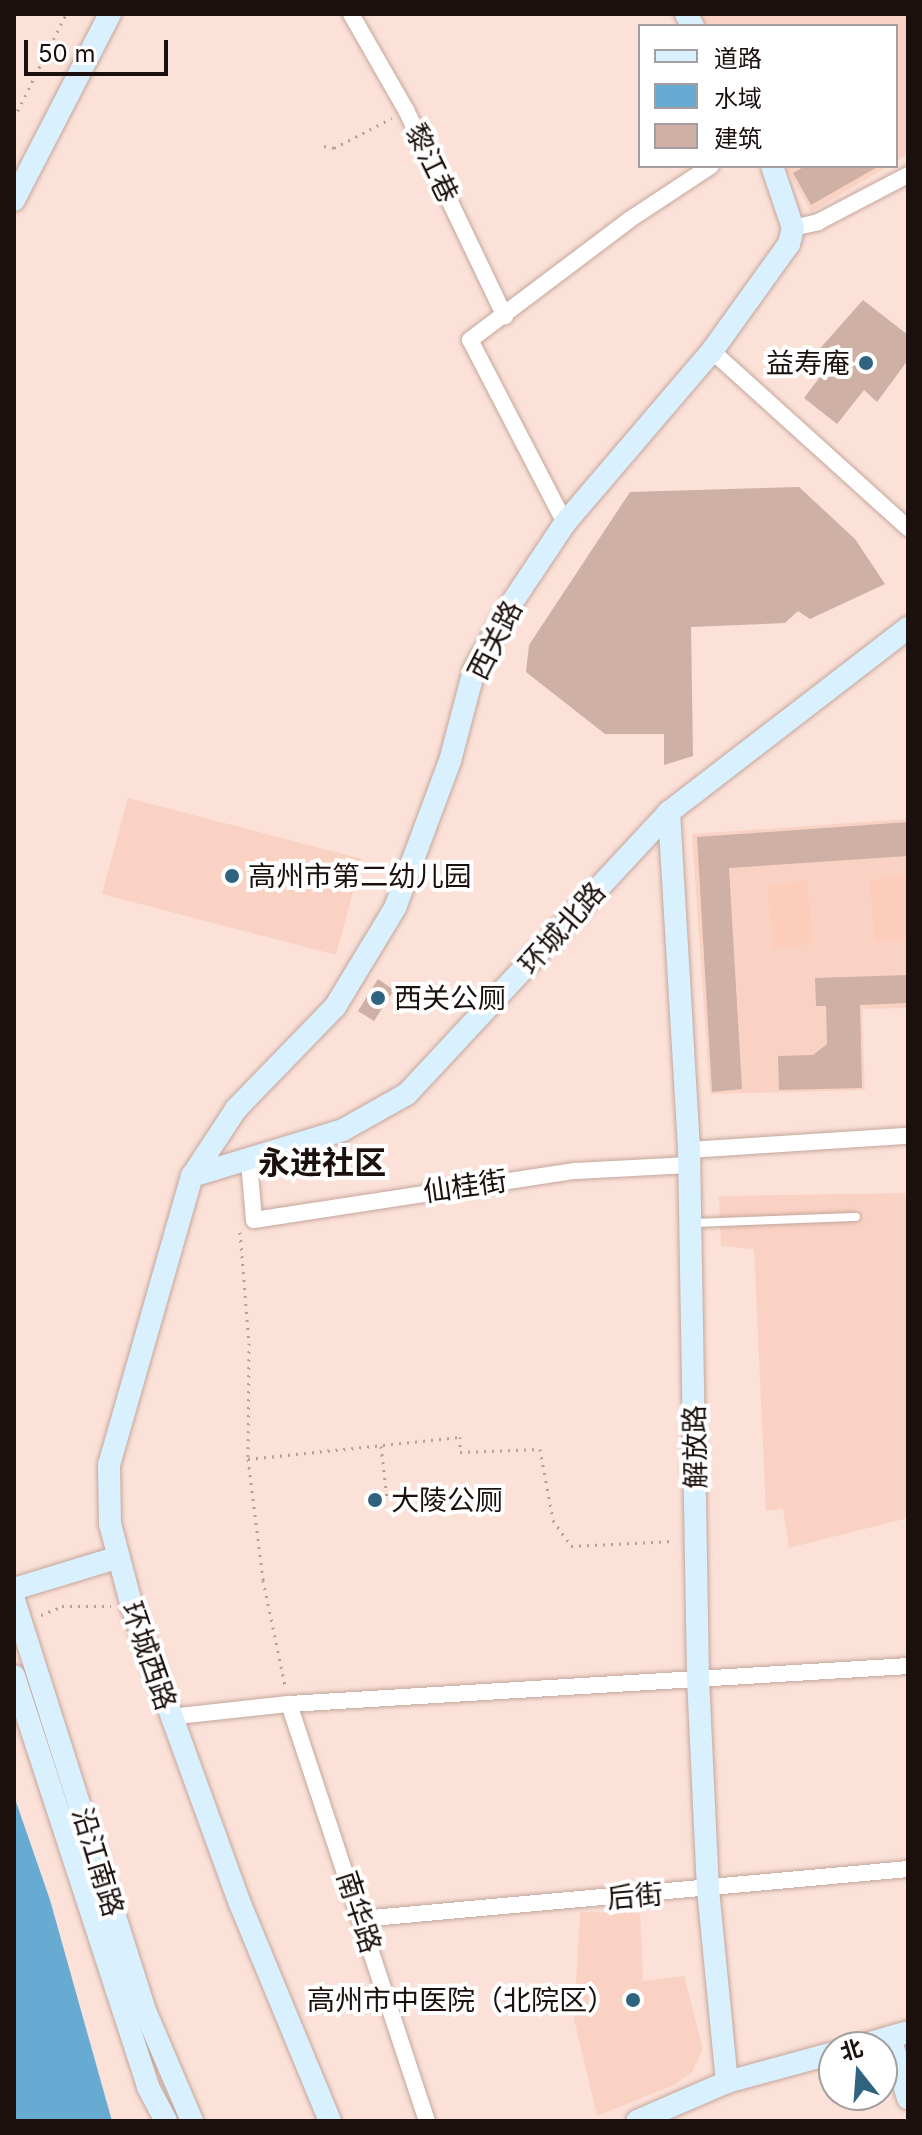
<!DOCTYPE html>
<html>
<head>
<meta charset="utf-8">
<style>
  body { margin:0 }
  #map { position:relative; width:922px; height:2135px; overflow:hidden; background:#fbe1d8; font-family:Inter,"Noto Sans SC",sans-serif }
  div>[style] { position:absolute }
  .built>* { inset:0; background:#fad2c4 }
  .green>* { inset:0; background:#fdcdbb }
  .water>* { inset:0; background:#67abd3 }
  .building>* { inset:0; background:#ceb0a4 }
  .path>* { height:3px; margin-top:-1.5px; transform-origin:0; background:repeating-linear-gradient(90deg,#b6a19a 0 2px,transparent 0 8px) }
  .roads { filter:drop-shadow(0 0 2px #c4a69b) drop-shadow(0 0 2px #c4a69b) }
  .lane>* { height:8px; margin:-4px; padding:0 4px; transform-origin:4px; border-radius:4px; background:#fff }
  .street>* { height:16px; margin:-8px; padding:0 8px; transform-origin:8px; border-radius:8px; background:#fff }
  .secondary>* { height:22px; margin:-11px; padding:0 11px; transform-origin:11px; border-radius:11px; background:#d9f0fe }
  .dots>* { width:22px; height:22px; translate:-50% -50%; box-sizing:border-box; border:4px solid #fff; border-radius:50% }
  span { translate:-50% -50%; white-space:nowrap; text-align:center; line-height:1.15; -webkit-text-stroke:8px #fff; paint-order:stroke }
  .street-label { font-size:28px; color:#1b100d }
  .poi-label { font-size:28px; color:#1b100d }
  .right { translate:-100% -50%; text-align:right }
  .left { translate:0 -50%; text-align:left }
  .quarter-label { font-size:32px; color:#1b100d; font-weight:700 }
  .frame { position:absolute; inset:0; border:16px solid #1b100d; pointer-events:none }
  .legend { position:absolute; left:638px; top:24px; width:260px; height:144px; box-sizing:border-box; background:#fff; border:2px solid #a49f9e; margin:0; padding:10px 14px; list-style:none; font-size:24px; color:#1b100d }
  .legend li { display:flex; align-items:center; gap:16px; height:40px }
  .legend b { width:40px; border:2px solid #a49f9e }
  .north { position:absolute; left:818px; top:2031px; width:80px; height:80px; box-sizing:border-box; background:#fff; border:2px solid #a49f9e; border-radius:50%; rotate:343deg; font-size:22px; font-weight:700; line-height:32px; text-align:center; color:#1b100d }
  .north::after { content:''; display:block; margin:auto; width:28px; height:36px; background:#306380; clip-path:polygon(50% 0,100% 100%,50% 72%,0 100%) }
  .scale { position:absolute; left:24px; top:40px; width:144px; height:36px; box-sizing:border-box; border:4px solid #1b100d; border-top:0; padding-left:10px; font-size:24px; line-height:28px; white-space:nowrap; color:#1b100d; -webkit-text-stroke:6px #fff; paint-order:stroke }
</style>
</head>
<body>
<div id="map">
  <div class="built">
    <div style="clip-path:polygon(697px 14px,908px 14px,908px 154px,896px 161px,896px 26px,704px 26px)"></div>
    <div style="clip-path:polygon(785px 166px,888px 166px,811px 212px)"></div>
    <div style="clip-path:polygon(128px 798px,362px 859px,336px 955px,102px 894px)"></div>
    <div style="clip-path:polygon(908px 819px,908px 1008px,862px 1009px,865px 1090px,710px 1094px,692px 834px)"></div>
    <div style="clip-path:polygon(908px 1193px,908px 1518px,789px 1548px,783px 1509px,766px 1511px,754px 1249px,721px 1246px,719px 1196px)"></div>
    <div style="clip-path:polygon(580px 1912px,640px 1913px,643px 1981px,684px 1976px,703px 2049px,692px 2072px,674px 2085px,597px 2116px,574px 2019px)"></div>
  </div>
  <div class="green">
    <div style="clip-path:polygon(908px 876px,908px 939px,875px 942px,869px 880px)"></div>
    <div style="clip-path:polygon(807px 880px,813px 944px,773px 948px,767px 886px)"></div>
  </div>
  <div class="water">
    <div style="clip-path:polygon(14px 1796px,50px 1900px,112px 2121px,14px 2121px)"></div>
  </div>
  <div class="building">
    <div style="clip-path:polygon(805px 166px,879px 166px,811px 205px,793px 173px)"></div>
    <div style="clip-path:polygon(863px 300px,908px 335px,908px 360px,877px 402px,864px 390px,837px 424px,804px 398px,828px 366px,816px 353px)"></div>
    <div style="clip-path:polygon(799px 487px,855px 539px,885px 584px,810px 619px,798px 611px,785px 623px,691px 627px,693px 756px,664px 765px,664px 734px,605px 734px,526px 672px,529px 645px,630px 492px)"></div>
    <div style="clip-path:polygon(908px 822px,908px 856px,729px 868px,742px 1089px,712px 1092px,697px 837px)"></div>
    <div style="clip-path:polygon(908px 975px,908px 1003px,860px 1005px,862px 1088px,779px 1090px,778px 1056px,813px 1055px,827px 1044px,826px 1006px,816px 1006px,815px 978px)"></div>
    <div style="clip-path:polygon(378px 979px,394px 990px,374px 1021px,358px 1011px)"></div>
  </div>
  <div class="path">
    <div style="left:14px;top:118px;width:116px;rotate:-63.4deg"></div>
    <div style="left:324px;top:146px;width:10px;rotate:11deg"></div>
    <div style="left:334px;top:148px;width:65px;rotate:-27.3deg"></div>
    <div style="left:240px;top:1232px;width:111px;rotate:85.4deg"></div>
    <div style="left:249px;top:1343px;width:116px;rotate:90.5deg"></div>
    <div style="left:248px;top:1459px;width:122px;rotate:82.9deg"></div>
    <div style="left:263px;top:1580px;width:107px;rotate:78.2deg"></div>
    <div style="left:381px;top:1446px;width:53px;rotate:83.5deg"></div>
    <div style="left:248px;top:1459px;width:213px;rotate:-5.9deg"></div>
    <div style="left:460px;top:1437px;width:15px;rotate:90deg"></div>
    <div style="left:460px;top:1452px;width:80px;rotate:-2.1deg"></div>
    <div style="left:540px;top:1449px;width:72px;rotate:79.6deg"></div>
    <div style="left:553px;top:1520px;width:32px;rotate:55deg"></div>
    <div style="left:571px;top:1546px;width:103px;rotate:-2.8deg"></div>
    <div style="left:41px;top:1615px;width:23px;rotate:-23deg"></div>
    <div style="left:62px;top:1606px;width:49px"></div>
  </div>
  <div class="roads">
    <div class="lane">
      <div style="left:691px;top:1223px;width:165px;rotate:-2.1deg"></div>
    </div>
    <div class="street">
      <div style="left:351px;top:14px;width:111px;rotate:60.2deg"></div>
      <div style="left:406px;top:110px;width:229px;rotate:64.4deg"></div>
      <div style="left:793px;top:228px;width:26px;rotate:-13deg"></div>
      <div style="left:818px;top:222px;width:102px;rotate:-27.6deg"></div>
      <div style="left:712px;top:351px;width:264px;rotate:42.1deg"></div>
      <div style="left:565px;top:523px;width:206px;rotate:-117.4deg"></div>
      <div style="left:470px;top:340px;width:199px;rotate:-37deg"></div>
      <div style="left:629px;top:220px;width:98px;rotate:-33.4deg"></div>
      <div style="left:689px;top:1150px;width:219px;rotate:-3.7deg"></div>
      <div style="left:249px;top:1161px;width:59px;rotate:85.2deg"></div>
      <div style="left:254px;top:1220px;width:326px;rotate:-8.7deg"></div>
      <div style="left:576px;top:1171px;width:113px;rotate:-3deg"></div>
      <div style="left:289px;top:1704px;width:439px;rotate:71.7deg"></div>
      <div style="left:169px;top:1717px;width:121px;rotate:-6.2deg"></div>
      <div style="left:289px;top:1704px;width:620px;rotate:-3.51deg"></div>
      <div style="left:361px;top:1919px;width:549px;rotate:-5.22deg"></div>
    </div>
    <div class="secondary">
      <div style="left:686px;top:14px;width:14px;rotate:60deg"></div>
      <div style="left:14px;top:200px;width:209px;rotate:-62.7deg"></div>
      <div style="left:669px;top:812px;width:339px;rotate:86.6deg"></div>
      <div style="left:689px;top:1150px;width:528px;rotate:89.02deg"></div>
      <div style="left:698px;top:1678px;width:211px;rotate:87.3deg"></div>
      <div style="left:708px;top:1889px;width:194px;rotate:84.4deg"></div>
      <div style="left:192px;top:1176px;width:158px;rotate:-16.9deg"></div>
      <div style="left:343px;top:1130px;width:73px;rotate:-29.4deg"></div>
      <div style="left:407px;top:1094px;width:385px;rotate:-47.1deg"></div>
      <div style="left:669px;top:812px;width:302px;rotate:-37.6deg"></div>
      <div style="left:14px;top:1589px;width:107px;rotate:-16.9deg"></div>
      <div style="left:14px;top:1600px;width:434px;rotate:72.3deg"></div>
      <div style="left:146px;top:2013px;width:117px;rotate:66.9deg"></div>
      <div style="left:14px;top:1676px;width:432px;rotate:71.9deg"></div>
      <div style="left:148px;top:2087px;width:38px;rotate:62deg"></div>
      <div style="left:890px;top:2037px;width:64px;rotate:73.6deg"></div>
      <div style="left:856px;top:2047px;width:54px;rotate:-16.1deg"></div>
      <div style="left:330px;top:2121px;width:235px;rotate:-112.5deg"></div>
      <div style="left:240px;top:1904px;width:316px;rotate:-110deg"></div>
      <div style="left:132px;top:1607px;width:86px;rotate:-104.8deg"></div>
      <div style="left:110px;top:1524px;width:59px;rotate:-91deg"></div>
      <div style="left:109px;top:1465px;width:301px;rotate:-74deg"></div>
      <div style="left:192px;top:1176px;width:80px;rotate:-56.7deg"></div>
      <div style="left:236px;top:1109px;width:142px;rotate:-45.9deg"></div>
      <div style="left:335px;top:1007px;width:116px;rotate:-58.8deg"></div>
      <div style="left:395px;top:908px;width:157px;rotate:-69.5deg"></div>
      <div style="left:450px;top:761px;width:94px;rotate:-75.2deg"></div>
      <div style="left:474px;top:670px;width:76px;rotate:-60.7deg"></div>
      <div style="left:511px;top:604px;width:97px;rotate:-56.3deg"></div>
      <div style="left:565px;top:523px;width:226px;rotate:-49.5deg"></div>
      <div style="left:712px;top:351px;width:132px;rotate:-54.3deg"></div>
      <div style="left:789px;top:244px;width:16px;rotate:-76deg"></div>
      <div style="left:793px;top:228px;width:65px;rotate:-108.7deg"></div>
      <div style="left:637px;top:2121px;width:98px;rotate:-23.4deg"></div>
      <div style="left:727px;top:2082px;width:111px;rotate:-15.2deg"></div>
    </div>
  </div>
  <div class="dots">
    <div style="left:866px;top:363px;background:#306380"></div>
    <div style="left:232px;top:876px;background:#306380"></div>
    <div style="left:378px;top:998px;background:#306380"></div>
    <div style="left:375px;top:1500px;background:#306380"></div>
    <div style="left:633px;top:2000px;background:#306380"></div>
  </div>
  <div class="street-label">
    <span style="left:432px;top:163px;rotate:64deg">黎江巷</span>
    <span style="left:495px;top:640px;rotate:-63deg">西关路</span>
    <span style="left:562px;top:928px;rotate:-48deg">环城北路</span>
    <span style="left:465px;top:1186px;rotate:-8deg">仙桂街</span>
    <span style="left:695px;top:1447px;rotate:-91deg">解放路</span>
    <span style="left:149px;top:1656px;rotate:71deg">环城西路</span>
    <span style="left:98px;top:1862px;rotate:73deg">沿江南路</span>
    <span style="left:635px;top:1896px;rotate:-5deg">后街</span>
    <span style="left:359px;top:1912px;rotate:72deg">南华路</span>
  </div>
  <div class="poi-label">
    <span class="right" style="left:850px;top:363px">益寿庵</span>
    <span class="left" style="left:248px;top:876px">高州市第二幼儿园</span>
    <span class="left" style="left:394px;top:998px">西关公厕</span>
    <span class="left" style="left:391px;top:1500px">大陵公厕</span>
    <span class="right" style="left:615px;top:2000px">高州市中医院（北院区）</span>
  </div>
  <div class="quarter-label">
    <span style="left:322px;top:1163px">永进社区</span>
  </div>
  <div class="frame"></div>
  <ul class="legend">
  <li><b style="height:10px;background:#d9f0fe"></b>道路</li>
  <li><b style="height:22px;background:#67abd3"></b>水域</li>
  <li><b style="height:22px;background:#ceb0a4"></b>建筑</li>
  </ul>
  <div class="north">北</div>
  <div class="scale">50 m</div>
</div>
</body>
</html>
